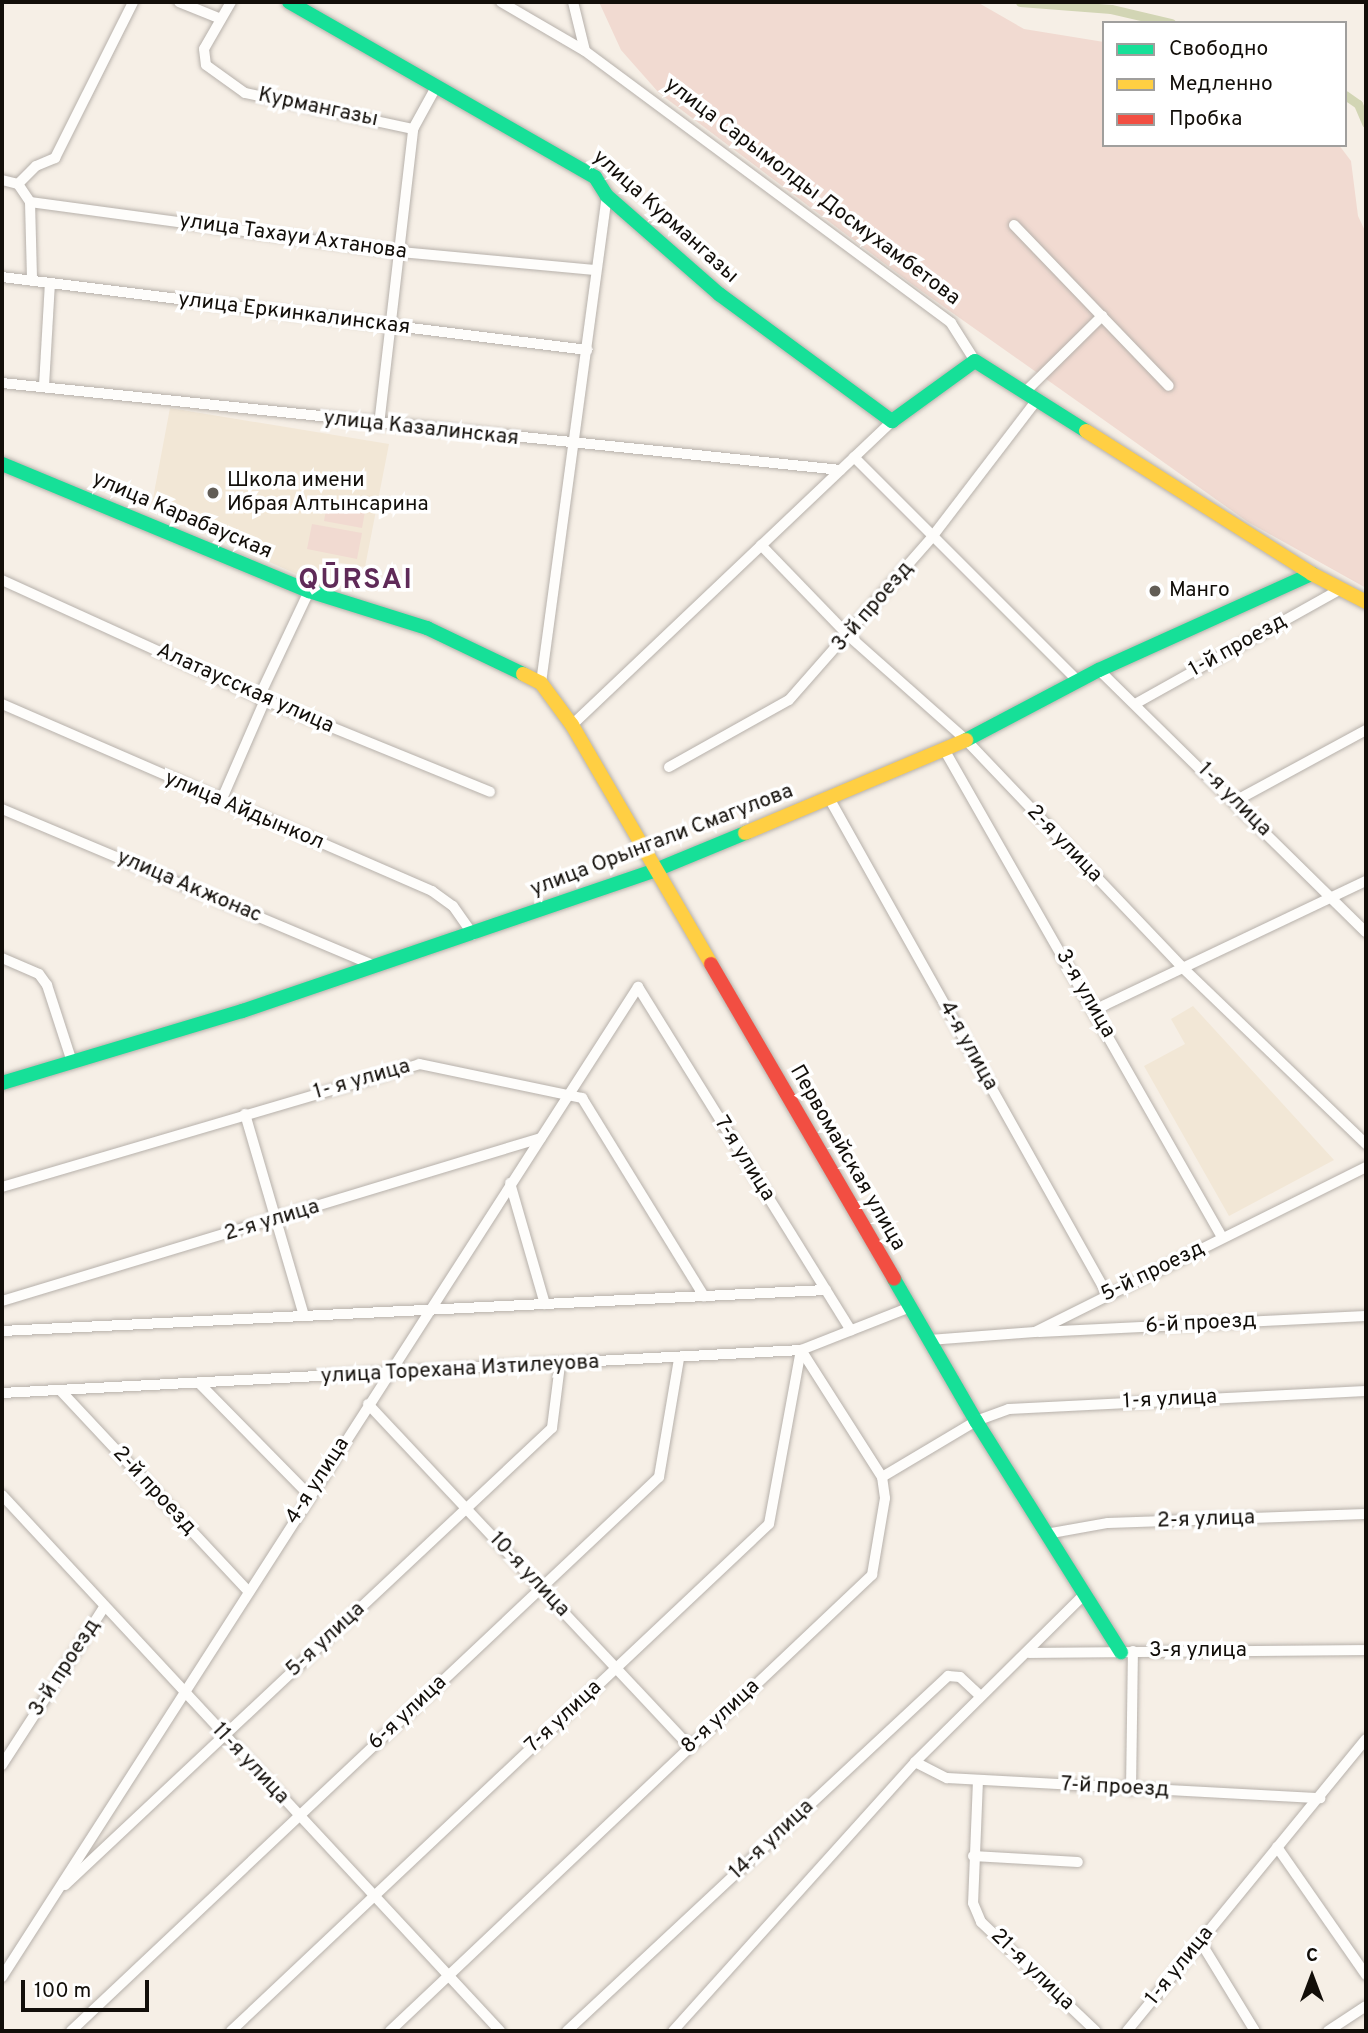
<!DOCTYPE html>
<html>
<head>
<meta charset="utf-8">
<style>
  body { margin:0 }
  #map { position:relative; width:1368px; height:2033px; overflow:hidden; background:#f6efe6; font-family:Overpass,sans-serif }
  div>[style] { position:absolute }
  .built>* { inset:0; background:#f2e7d6 }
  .green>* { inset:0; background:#f1dad1 }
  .canal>* { height:9px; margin:-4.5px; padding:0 4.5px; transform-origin:4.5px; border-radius:4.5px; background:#d2d5b4 }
  .roads { filter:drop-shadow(0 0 2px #b7b1ab) drop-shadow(0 0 2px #b7b1ab) }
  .street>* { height:10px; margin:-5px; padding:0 5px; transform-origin:5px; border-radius:5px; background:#fefdfb }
  .fast>* { height:14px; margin:-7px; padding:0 7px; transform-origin:7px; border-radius:7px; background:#16e098 }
  .slow>* { height:14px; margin:-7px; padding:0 7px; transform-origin:7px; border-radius:7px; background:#ffcf43 }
  .jam>* { height:14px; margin:-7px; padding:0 7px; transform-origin:7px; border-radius:7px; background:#f24e42 }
  .dots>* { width:19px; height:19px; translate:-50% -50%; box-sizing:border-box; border:4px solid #fff; border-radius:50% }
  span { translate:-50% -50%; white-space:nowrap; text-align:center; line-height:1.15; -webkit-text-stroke:7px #fff; paint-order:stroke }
  .street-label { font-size:21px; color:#120e09 }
  .poi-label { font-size:21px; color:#120e09 }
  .left { translate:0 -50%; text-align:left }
  .district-label { font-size:28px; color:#5f2a58; font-weight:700; letter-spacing:2px }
  .frame { position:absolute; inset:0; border:4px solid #120e09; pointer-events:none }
  .legend { position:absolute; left:1102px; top:21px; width:245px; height:126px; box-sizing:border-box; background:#fff; border:2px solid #a09f9d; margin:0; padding:9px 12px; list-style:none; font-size:21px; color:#120e09 }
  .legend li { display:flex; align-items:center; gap:14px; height:35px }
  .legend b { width:35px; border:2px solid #a09f9d }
  .north { position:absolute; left:1277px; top:1942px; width:70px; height:70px; -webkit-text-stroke:5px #fff; paint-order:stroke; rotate:0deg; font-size:19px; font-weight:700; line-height:28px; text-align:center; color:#120e09 }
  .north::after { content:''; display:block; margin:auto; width:24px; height:32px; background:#120e09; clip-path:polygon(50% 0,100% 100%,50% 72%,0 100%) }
  .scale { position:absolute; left:21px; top:1980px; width:128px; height:32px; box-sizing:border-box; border:4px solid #120e09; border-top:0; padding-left:9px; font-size:21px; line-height:24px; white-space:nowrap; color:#120e09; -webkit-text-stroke:5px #fff; paint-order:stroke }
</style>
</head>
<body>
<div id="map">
  <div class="built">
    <div style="clip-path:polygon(170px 408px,389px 444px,365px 567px,329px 561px,323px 586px,151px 509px)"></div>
    <div style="clip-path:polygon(1193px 1006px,1334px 1160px,1229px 1216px,1144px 1066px,1185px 1044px,1171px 1019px)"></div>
  </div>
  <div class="green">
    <div style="clip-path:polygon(599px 2px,977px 2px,1024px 29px,1104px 42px,1104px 145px,1339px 145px,1351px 161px,1358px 216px,1366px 233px,1366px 588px,1248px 522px,913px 285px,659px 93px,621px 50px)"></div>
    <div style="clip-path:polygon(328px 500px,366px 506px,362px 528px,324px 521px)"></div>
    <div style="clip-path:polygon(312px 524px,362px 533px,357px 559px,307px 549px)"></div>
  </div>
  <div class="canal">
    <div style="left:1020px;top:2px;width:91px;rotate:4.4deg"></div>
    <div style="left:1111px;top:9px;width:62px;rotate:13.1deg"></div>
    <div style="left:1345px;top:95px;width:16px;rotate:35deg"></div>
    <div style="left:1358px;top:104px;width:21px;rotate:67deg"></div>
  </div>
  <div class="roads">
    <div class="street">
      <div style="left:179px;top:2px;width:45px;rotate:22deg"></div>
      <div style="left:231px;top:2px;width:54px;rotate:119.9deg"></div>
      <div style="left:204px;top:49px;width:16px;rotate:83deg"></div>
      <div style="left:206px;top:65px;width:48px;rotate:35.7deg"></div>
      <div style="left:245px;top:93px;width:172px;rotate:12.1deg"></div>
      <div style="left:501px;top:2px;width:97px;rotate:30.3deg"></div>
      <div style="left:573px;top:2px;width:50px;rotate:76.2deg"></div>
      <div style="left:585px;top:51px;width:456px;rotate:36.6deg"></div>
      <div style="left:951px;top:323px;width:45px;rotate:57.7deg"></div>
      <div style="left:2px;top:180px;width:16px;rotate:14deg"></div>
      <div style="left:18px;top:184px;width:22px;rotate:56deg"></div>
      <div style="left:30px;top:202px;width:373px;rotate:7.7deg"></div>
      <div style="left:400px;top:252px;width:196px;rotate:5.3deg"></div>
      <div style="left:18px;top:184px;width:25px;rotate:-45deg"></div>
      <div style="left:36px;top:166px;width:21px;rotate:-23deg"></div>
      <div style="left:55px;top:158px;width:174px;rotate:-63.4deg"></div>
      <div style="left:30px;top:202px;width:79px;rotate:88.5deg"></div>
      <div style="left:1014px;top:225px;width:223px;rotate:46.1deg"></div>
      <div style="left:2px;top:277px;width:590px;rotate:7.11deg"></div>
      <div style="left:2px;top:383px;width:843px;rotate:5.92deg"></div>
      <div style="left:44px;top:386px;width:103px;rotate:-86.7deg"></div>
      <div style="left:1024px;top:393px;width:110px;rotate:-44.6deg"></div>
      <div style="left:379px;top:425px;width:298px;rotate:-83.4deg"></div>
      <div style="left:413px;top:129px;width:46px;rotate:-61.2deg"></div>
      <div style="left:854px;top:457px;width:317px;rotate:45deg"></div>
      <div style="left:761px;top:545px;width:127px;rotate:46deg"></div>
      <div style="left:849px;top:636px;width:157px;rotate:41.6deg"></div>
      <div style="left:966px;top:740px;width:312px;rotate:46.4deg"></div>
      <div style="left:1181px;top:966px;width:257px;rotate:43.9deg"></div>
      <div style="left:2px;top:580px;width:289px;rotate:24.5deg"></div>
      <div style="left:265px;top:700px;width:243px;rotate:22.2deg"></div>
      <div style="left:1099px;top:670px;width:374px;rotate:44.5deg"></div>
      <div style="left:541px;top:683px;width:491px;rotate:-82.3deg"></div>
      <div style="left:259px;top:697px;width:117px;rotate:-64.7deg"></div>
      <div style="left:2px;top:704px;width:469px;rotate:23.5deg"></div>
      <div style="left:432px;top:891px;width:26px;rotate:36deg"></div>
      <div style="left:453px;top:906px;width:35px;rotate:55deg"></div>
      <div style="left:1135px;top:704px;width:236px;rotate:-29.2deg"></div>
      <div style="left:572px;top:725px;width:441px;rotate:-43.5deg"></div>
      <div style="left:945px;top:751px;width:559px;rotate:60.32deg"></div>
      <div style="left:669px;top:767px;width:137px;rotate:-29.2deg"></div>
      <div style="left:789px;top:700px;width:217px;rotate:-48.7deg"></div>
      <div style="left:932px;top:537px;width:171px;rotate:-52.6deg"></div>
      <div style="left:829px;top:798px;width:569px;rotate:60.73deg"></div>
      <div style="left:1237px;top:800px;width:147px;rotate:-28.5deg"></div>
      <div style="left:221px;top:801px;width:110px;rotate:-66.5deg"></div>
      <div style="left:2px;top:809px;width:406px;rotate:22.8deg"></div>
      <div style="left:2px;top:958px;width:40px;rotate:23.4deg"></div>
      <div style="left:39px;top:974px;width:14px;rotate:54deg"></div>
      <div style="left:47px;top:985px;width:81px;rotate:72deg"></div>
      <div style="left:1094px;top:1010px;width:301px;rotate:-25.4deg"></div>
      <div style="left:245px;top:1114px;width:210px;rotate:73.7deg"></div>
      <div style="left:510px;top:1183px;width:126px;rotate:73.9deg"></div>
      <div style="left:2px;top:1187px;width:435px;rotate:-16.4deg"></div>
      <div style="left:419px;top:1064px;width:167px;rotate:11.8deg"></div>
      <div style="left:582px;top:1098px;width:233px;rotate:58.4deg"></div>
      <div style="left:2px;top:1301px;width:563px;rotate:-16.83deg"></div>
      <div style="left:2px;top:1331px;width:825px;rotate:-2.85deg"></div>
      <div style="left:1039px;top:1332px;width:327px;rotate:-2.8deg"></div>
      <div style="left:929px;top:1340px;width:106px;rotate:-4.3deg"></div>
      <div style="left:1035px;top:1332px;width:370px;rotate:-26.5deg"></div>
      <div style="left:199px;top:1383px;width:157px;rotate:45.5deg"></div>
      <div style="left:60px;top:1390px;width:275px;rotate:46.9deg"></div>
      <div style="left:2px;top:1393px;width:800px;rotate:-3.08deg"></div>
      <div style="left:801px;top:1350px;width:117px;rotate:-21.5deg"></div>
      <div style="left:368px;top:1404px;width:470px;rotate:46.8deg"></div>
      <div style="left:882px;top:1477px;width:109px;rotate:-30.8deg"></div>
      <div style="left:976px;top:1421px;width:35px;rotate:-20deg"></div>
      <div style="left:1009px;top:1409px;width:357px;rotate:-2.9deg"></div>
      <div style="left:2px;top:1495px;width:732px;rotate:47.1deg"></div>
      <div style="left:1046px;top:1534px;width:63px;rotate:-10.1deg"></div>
      <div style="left:1108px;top:1523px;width:258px;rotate:-2deg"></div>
      <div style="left:1029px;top:1653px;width:337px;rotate:-0.5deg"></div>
      <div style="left:915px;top:1762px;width:36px;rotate:27deg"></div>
      <div style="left:947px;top:1778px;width:374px;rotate:3.1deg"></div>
      <div style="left:2px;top:1765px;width:189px;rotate:-57.1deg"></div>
      <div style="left:978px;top:1780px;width:123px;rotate:92.3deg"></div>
      <div style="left:973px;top:1903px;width:21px;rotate:67deg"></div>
      <div style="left:981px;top:1922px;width:158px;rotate:43.5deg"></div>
      <div style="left:1131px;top:1790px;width:139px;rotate:-89.2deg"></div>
      <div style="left:1277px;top:1847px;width:156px;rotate:55.2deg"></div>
      <div style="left:973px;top:1856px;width:105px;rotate:3.3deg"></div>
      <div style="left:65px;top:1885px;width:668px;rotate:-43.18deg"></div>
      <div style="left:552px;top:1428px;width:64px;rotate:-82.8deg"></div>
      <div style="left:1200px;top:1941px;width:105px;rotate:58.6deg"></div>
      <div style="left:2px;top:1977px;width:1177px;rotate:-57.28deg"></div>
      <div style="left:638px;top:987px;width:404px;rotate:58.2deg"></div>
      <div style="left:71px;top:2031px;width:808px;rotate:-43.29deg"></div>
      <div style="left:659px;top:1477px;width:120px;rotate:-80.4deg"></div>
      <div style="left:231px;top:2031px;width:739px;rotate:-43.3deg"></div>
      <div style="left:769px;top:1524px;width:177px;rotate:-79.6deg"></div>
      <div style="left:390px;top:2031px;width:664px;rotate:-43.41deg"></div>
      <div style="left:872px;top:1575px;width:78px;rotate:-80.4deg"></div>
      <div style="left:885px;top:1498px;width:21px;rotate:-98deg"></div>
      <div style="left:882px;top:1477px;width:151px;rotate:-122.5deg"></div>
      <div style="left:567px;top:2031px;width:521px;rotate:-42.98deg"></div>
      <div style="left:948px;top:1676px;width:12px;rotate:5deg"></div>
      <div style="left:960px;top:1677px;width:26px;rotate:43deg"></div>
      <div style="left:673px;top:2031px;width:362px;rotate:-48deg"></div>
      <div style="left:915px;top:1762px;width:239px;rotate:-44.7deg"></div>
      <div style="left:1127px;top:2031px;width:377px;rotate:-50.7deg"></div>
      <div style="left:1328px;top:2031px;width:45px;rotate:-33.3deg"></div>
    </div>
    <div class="fast">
      <div style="left:289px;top:2px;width:353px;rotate:29.8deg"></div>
      <div style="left:595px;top:177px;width:22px;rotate:58deg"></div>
      <div style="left:607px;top:196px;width:149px;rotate:41.2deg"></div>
      <div style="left:719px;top:294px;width:215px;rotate:36.3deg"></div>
      <div style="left:892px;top:421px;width:102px;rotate:-35.9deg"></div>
      <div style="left:975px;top:361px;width:131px;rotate:32.2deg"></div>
      <div style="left:2px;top:464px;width:332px;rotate:22.5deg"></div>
      <div style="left:309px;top:591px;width:124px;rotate:17.4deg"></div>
      <div style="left:427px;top:628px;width:106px;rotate:25.6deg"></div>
      <div style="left:966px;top:740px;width:150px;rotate:-27.8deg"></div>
      <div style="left:1099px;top:670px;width:234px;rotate:-24.3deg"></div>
      <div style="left:2px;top:1083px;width:251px;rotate:-16.7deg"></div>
      <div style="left:242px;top:1011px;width:434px;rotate:-18.8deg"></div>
      <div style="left:653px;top:871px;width:100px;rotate:-22.4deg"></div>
      <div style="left:894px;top:1279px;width:164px;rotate:60deg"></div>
      <div style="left:976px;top:1421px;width:273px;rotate:57.9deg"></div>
    </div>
    <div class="slow">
      <div style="left:1086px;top:431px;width:267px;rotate:32.3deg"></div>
      <div style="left:1312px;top:574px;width:61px;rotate:27.4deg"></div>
      <div style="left:523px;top:674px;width:20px;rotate:27deg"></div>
      <div style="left:541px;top:683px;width:52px;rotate:53.6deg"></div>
      <div style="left:572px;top:725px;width:276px;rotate:59.8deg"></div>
      <div style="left:745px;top:833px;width:240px;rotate:-22.8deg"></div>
    </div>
    <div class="jam">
      <div style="left:711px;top:964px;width:364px;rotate:59.8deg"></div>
    </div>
  </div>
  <div class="dots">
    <div style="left:213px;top:493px;background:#625d56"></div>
    <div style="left:1155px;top:591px;background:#625d56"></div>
  </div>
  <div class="street-label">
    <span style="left:318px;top:108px;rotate:12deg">Курмангазы</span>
    <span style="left:812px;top:192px;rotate:37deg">улица Сарымолды Досмухамбетова</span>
    <span style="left:665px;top:217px;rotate:42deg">улица Курмангазы</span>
    <span style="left:293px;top:237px;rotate:8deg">улица Тахауи Ахтанова</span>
    <span style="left:294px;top:314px;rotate:7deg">улица Еркинкалинская</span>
    <span style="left:421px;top:429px;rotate:6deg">улица Казалинская</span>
    <span style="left:182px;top:516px;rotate:23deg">улица Карабауская</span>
    <span style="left:873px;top:607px;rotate:-49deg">3-й проезд</span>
    <span style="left:1238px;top:646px;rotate:-29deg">1-й проезд</span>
    <span style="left:245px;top:689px;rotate:24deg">Алатаусская улица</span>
    <span style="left:1234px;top:800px;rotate:45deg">1-я улица</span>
    <span style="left:244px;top:811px;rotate:23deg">улица Айдынкол</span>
    <span style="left:662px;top:841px;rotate:-21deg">улица Орынгали Смагулова</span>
    <span style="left:1064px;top:844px;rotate:46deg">2-я улица</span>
    <span style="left:189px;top:887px;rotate:23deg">улица Акжонас</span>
    <span style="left:1085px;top:994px;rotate:60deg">3-я улица</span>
    <span style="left:968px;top:1046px;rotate:61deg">4-я улица</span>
    <span style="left:362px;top:1080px;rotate:-16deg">1- я улица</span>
    <span style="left:847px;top:1158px;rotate:60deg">Первомайская улица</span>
    <span style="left:744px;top:1159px;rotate:58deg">7-я улица</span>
    <span style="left:272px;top:1221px;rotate:-17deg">2-я улица</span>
    <span style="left:1153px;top:1272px;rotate:-26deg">5-й проезд</span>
    <span style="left:1201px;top:1324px;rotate:-3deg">6-й проезд</span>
    <span style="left:460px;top:1370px;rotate:-3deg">улица Торехана Изтилеуова</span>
    <span style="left:1170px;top:1400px;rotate:-3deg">1-я улица</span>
    <span style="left:318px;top:1481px;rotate:-57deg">4-я улица</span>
    <span style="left:154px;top:1491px;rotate:47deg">2-й проезд</span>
    <span style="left:1206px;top:1520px;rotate:-2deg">2-я улица</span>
    <span style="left:529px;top:1575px;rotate:47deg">10-я улица</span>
    <span style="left:326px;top:1640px;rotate:-43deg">5-я улица</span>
    <span style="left:1198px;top:1651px">3-я улица</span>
    <span style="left:65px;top:1668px;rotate:-57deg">3-й проезд</span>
    <span style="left:408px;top:1713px;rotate:-43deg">6-я улица</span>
    <span style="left:564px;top:1717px;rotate:-43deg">7-я улица</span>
    <span style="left:721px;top:1717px;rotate:-43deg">8-я улица</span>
    <span style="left:250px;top:1764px;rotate:47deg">11-я улица</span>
    <span style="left:1115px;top:1788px;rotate:3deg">7-й проезд</span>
    <span style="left:772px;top:1840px;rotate:-43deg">14-я улица</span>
    <span style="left:1180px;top:1966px;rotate:-51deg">1-я улица</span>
    <span style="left:1032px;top:1970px;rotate:44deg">21-я улица</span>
  </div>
  <div class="poi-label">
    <span class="left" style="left:227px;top:493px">Школа имени<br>Ибрая Алтынсарина</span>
    <span class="left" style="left:1169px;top:591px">Манго</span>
  </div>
  <div class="district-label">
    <span style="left:356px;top:581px">QŪRSAI</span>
  </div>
  <div class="frame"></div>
  <ul class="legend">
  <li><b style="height:9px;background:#16e098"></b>Свободно</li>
  <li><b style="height:9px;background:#ffcf43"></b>Медленно</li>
  <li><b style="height:9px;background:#f24e42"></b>Пробка</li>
  </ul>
  <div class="north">С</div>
  <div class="scale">100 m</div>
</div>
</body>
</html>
